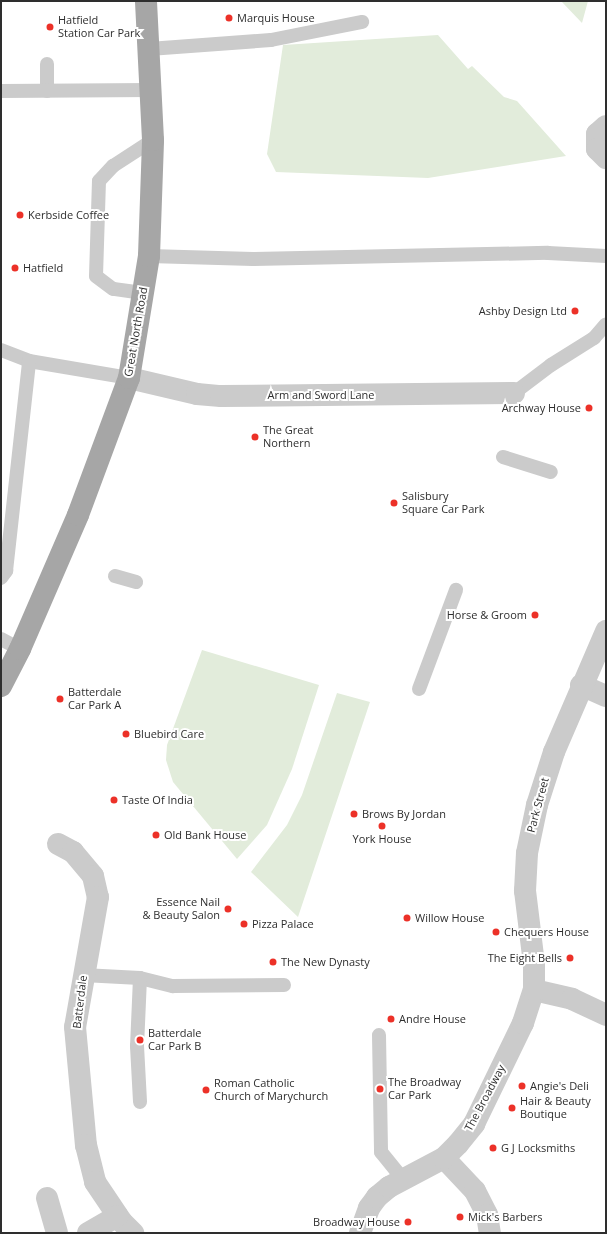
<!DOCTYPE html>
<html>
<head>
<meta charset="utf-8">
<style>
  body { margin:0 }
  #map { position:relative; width:607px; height:1234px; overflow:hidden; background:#fff; font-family:"Open Sans",sans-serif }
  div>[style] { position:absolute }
  .green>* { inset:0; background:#e2ecdb }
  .lane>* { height:14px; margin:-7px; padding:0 7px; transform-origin:7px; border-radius:7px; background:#cbcbcb }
  .street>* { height:22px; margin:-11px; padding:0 11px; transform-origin:11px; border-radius:11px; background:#cbcbcb }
  .primary>* { height:22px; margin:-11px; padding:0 11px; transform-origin:11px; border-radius:11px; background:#a6a6a6 }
  .dots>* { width:11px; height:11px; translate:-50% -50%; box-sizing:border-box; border:2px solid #fff; border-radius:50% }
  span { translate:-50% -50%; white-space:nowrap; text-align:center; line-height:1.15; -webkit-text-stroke:4px #fff; paint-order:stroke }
  .poi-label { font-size:11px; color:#2e2e2e }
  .left { translate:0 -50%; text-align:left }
  .right { translate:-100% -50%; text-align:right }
  .street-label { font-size:11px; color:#2e2e2e }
  .frame { position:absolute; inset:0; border:2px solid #2e2e2e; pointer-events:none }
</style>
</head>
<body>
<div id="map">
  <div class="green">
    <div style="clip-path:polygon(561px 1px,588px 1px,582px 23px)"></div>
    <div style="clip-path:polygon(438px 35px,468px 69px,472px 66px,504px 97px,517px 101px,566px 156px,428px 178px,276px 172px,267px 154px,283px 45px)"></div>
    <div style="clip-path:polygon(202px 650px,319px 685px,292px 769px,267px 825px,237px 859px,173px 782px,166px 760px,167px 745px)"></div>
    <div style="clip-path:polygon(337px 693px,370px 702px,298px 917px,251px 872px,287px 825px,302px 795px)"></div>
  </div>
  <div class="lane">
    <div style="left:149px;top:49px;width:122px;rotate:-4.2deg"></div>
    <div style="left:271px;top:40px;width:93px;rotate:-11.2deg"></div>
    <div style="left:47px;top:64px;width:27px;rotate:90deg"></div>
    <div style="left:1px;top:91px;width:150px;rotate:-0.4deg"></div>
    <div style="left:149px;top:256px;width:104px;rotate:1.7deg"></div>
    <div style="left:253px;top:259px;width:295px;rotate:-1.2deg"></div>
    <div style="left:548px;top:253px;width:58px;rotate:3deg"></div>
    <div style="left:143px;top:293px;width:30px;rotate:-172deg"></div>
    <div style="left:113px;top:289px;width:21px;rotate:-143deg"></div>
    <div style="left:96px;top:276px;width:95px;rotate:-88.2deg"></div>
    <div style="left:99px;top:181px;width:21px;rotate:-47deg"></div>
    <div style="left:113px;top:166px;width:48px;rotate:-33deg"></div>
    <div style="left:1px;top:350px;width:30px;rotate:21deg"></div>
    <div style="left:29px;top:361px;width:101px;rotate:9.6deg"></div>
    <div style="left:514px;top:393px;width:46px;rotate:-37.1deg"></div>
    <div style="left:551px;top:365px;width:51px;rotate:-32.1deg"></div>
    <div style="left:594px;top:338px;width:18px;rotate:-49deg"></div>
    <div style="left:503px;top:457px;width:50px;rotate:17.4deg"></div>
    <div style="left:115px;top:576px;width:22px;rotate:16deg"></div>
    <div style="left:1px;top:578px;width:9px;rotate:-54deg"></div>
    <div style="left:6px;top:571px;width:211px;rotate:-83.7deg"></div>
    <div style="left:1px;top:639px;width:21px;rotate:28deg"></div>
    <div style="left:419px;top:689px;width:106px;rotate:-69.5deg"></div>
    <div style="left:83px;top:975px;width:57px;rotate:3deg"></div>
    <div style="left:140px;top:978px;width:34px;rotate:14deg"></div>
    <div style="left:173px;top:986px;width:111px;rotate:-0.5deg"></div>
    <div style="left:140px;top:978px;width:68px;rotate:92.5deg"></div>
    <div style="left:137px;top:1046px;width:56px;rotate:86.9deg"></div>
    <div style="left:379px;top:1035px;width:117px;rotate:89deg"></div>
    <div style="left:381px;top:1152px;width:36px;rotate:51deg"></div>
  </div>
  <div class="street">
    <div style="left:606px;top:126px;width:12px;rotate:138deg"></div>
    <div style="left:597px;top:134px;width:15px;rotate:90deg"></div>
    <div style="left:597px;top:149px;width:13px;rotate:45deg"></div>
    <div style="left:129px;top:378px;width:70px;rotate:13.2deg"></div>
    <div style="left:197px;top:394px;width:24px;rotate:5deg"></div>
    <div style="left:221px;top:396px;width:293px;rotate:-0.6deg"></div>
    <div style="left:581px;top:685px;width:27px;rotate:24deg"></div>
    <div style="left:58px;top:844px;width:17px;rotate:28deg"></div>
    <div style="left:73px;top:852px;width:31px;rotate:50deg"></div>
    <div style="left:93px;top:876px;width:22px;rotate:77deg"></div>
    <div style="left:98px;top:897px;width:132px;rotate:100deg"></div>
    <div style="left:75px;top:1027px;width:119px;rotate:84.7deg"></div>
    <div style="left:86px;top:1145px;width:38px;rotate:76deg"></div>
    <div style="left:95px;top:1182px;width:48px;rotate:56deg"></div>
    <div style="left:122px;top:1222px;width:16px;rotate:45deg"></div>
    <div style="left:534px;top:990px;width:39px;rotate:13deg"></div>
    <div style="left:572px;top:999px;width:38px;rotate:25deg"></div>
    <div style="left:444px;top:1158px;width:45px;rotate:46.8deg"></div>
    <div style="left:475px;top:1191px;width:27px;rotate:63deg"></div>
    <div style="left:487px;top:1215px;width:18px;rotate:81deg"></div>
    <div style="left:47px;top:1198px;width:36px;rotate:74deg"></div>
    <div style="left:88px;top:1233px;width:34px;rotate:-30deg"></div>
    <div style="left:360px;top:1233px;width:27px;rotate:-70deg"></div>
    <div style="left:369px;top:1208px;width:14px;rotate:-54deg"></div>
    <div style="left:377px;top:1197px;width:16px;rotate:-40deg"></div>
    <div style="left:389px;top:1187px;width:62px;rotate:-27.8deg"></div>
    <div style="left:444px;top:1158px;width:20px;rotate:-45deg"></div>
    <div style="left:458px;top:1144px;width:26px;rotate:-51deg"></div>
    <div style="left:474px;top:1124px;width:112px;rotate:-64.1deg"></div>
    <div style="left:523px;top:1023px;width:35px;rotate:-72deg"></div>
    <div style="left:534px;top:990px;width:26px;rotate:-90deg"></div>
    <div style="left:534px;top:964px;width:74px;rotate:-97deg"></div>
    <div style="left:525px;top:891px;width:38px;rotate:-87deg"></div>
    <div style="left:527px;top:853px;width:49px;rotate:-78.2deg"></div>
    <div style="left:537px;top:805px;width:56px;rotate:-72.2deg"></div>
    <div style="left:554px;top:752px;width:132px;rotate:-66.7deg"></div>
  </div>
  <div class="primary">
    <div style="left:1px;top:686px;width:42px;rotate:-62.8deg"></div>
    <div style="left:20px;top:649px;width:146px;rotate:-66.6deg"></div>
    <div style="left:78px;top:515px;width:146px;rotate:-69.6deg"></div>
    <div style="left:129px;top:378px;width:124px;rotate:-80.7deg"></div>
    <div style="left:149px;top:256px;width:116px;rotate:-88deg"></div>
    <div style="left:153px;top:140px;width:139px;rotate:-92.9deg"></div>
  </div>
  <div class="dots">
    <div style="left:229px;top:18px;background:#ec3128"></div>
    <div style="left:50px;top:27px;background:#ec3128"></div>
    <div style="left:20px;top:215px;background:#ec3128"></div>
    <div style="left:15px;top:268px;background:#ec3128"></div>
    <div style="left:575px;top:311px;background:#ec3128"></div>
    <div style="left:589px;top:408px;background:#ec3128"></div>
    <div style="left:255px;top:437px;background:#ec3128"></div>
    <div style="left:394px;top:503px;background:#ec3128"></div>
    <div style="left:535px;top:615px;background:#ec3128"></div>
    <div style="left:60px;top:699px;background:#ec3128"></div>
    <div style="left:126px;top:734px;background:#ec3128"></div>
    <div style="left:114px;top:800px;background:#ec3128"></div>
    <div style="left:354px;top:814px;background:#ec3128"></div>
    <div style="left:382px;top:826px;background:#ec3128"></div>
    <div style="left:156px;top:835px;background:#ec3128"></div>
    <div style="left:228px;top:909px;background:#ec3128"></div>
    <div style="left:407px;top:918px;background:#ec3128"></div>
    <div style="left:244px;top:924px;background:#ec3128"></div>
    <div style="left:496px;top:932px;background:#ec3128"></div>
    <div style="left:570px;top:958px;background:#ec3128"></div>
    <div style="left:273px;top:962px;background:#ec3128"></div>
    <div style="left:391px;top:1019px;background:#ec3128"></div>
    <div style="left:140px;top:1040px;background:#ec3128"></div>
    <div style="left:522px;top:1086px;background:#ec3128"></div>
    <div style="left:380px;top:1089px;background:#ec3128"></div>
    <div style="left:206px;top:1090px;background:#ec3128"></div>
    <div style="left:512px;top:1108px;background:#ec3128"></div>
    <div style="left:493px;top:1148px;background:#ec3128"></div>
    <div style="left:460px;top:1217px;background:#ec3128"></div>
    <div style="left:408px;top:1222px;background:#ec3128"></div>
  </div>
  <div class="poi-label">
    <span class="left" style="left:237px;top:18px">Marquis House</span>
    <span class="left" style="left:58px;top:27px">Hatfield<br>Station Car Park</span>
    <span class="left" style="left:28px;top:215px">Kerbside Coffee</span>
    <span class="left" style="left:23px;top:268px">Hatfield</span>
    <span class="right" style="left:567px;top:311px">Ashby Design Ltd</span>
    <span class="right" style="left:581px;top:408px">Archway House</span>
    <span class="left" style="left:263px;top:437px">The Great<br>Northern</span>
    <span class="left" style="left:402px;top:503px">Salisbury<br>Square Car Park</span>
    <span class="right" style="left:527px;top:615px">Horse &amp; Groom</span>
    <span class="left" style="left:68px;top:699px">Batterdale<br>Car Park A</span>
    <span class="left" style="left:134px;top:734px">Bluebird Care</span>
    <span class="left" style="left:122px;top:800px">Taste Of India</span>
    <span class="left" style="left:362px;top:814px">Brows By Jordan</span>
    <span class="left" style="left:164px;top:835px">Old Bank House</span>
    <span style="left:382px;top:839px">York House</span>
    <span class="right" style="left:220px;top:909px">Essence Nail<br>&amp; Beauty Salon</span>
    <span class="left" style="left:415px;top:918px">Willow House</span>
    <span class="left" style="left:252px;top:924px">Pizza Palace</span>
    <span class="left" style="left:504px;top:932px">Chequers House</span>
    <span class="right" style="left:562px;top:958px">The Eight Bells</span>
    <span class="left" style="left:281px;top:962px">The New Dynasty</span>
    <span class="left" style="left:399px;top:1019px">Andre House</span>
    <span class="left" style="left:148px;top:1040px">Batterdale<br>Car Park B</span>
    <span class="left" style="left:388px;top:1089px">The Broadway<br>Car Park</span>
    <span class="left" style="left:214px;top:1090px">Roman Catholic<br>Church of Marychurch</span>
    <span class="left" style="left:530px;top:1086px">Angie's Deli</span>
    <span class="left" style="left:520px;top:1108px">Hair &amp; Beauty<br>Boutique</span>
    <span class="left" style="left:501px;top:1148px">G J Locksmiths</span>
    <span class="left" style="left:468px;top:1217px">Mick's Barbers</span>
    <span class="right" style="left:400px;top:1222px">Broadway House</span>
  </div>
  <div class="street-label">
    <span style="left:136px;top:332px;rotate:-80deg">Great North Road</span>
    <span style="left:321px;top:395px">Arm and Sword Lane</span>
    <span style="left:538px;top:805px;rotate:-75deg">Park Street</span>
    <span style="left:80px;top:1002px;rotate:-83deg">Batterdale</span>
    <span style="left:485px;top:1098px;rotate:-62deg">The Broadway</span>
  </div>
  <div class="frame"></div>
</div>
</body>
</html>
